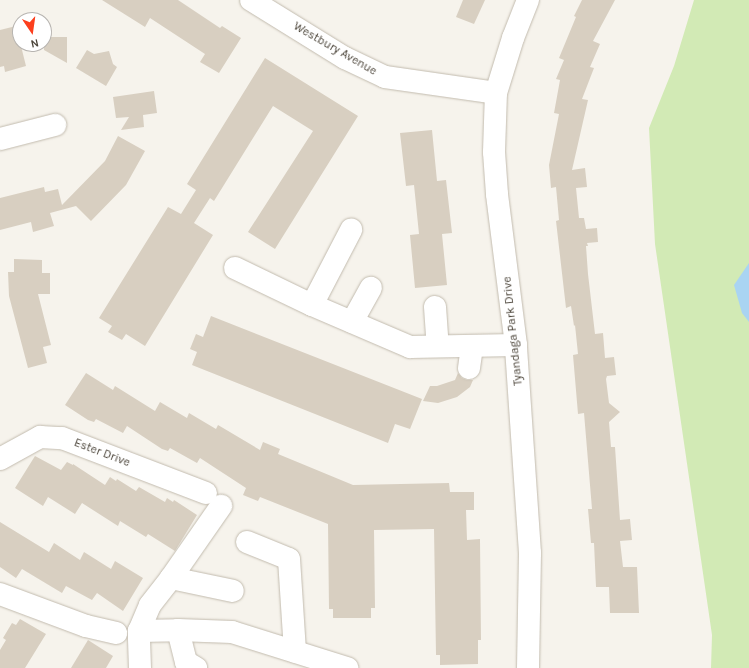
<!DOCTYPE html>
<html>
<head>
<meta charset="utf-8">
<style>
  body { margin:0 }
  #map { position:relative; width:749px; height:668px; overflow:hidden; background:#f6f3ec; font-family:Karla,sans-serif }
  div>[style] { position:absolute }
  .green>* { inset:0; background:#d2eab5 }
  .water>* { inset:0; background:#a9d4f2 }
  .building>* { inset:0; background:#d8cfc1 }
  .roads { filter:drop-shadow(0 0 1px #c2bbae) drop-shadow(0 0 1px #c2bbae) }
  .minor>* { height:22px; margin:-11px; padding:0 11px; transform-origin:11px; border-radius:11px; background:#fff }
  span { translate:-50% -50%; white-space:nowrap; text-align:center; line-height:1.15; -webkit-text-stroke:3px #fff; paint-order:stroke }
  .street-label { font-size:12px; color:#4b4439 }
  .north { position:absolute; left:12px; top:12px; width:40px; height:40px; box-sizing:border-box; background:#fff; border:1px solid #b7b4b0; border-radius:50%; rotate:167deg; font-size:11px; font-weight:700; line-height:16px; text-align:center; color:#4b4439 }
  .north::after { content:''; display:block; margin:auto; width:14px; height:18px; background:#fc3f1d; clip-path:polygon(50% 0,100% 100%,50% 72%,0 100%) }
</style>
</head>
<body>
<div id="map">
  <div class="green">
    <div style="clip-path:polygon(694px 0,749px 0,749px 668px,711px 668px,712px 635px,655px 244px,649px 128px,674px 66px)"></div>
  </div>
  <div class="water">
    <div style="clip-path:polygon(749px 263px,749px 322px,742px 313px,734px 285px)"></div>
  </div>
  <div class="building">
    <div style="clip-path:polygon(102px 0,178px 0,220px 28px,222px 26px,241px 38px,219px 73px,200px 62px,205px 54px,150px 18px,145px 27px)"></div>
    <div style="clip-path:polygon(463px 0,485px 0,474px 24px,456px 17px)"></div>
    <div style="clip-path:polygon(582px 0,615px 0,593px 41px,600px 44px,590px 67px,594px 68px,582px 99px,588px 100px,572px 170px,585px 168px,587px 187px,576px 188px,579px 218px,584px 218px,586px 229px,597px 228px,598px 242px,587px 243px,588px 246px,586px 246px,588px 274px,595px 334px,603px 333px,605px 358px,614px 357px,616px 375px,607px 376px,606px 379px,609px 403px,620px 412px,609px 422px,611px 447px,615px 447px,620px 520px,630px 519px,632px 540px,620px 541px,623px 567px,637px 567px,639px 613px,610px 613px,609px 587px,596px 587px,594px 543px,591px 543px,588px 509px,592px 509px,584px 413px,578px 414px,573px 355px,578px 354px,575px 325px,574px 326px,571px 306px,566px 308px,556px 221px,559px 220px,556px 187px,551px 188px,549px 165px,559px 114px,554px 113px,560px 80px,556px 79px,564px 60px,559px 58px,576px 17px,574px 16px)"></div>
    <div style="clip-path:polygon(16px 26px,26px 66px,5px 72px,4px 66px,0 67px,0 30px)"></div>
    <div style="clip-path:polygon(44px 37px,67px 37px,67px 63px,44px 50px)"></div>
    <div style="clip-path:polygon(87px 50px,94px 54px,109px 51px,113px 64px,117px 67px,106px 86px,76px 68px)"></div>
    <div style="clip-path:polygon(265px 58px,358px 116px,275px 249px,248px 232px,313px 131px,273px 106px,214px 201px,210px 198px,194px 223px,213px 235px,145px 346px,126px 334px,122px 340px,108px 332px,112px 326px,99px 318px,168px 207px,181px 214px,196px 190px,187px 184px)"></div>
    <div style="clip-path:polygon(154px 91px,157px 113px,143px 115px,144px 127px,121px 130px,129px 117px,116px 118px,113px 97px)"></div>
    <div style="clip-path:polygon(432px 130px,437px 181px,446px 180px,452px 233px,442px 234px,447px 285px,415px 288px,410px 235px,419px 234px,414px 185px,406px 186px,400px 133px)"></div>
    <div style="clip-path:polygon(118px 136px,145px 151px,126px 185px,91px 221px,76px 206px,50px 213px,54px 226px,33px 232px,31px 222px,0 230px,0 198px,44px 187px,45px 192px,58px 189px,62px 205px,105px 161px)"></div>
    <div style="clip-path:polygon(14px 259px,42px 260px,42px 273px,50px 273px,50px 294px,38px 294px,51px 345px,43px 347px,47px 363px,28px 368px,9px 296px,8px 272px,14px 272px)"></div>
    <div style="clip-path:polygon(211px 316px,422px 399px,410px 429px,395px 424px,388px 443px,192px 365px,197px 352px,190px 349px,196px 334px,203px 337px)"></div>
    <div style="clip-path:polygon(86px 373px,113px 390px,115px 386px,155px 411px,160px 402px,187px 418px,189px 413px,216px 429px,218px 425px,260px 450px,263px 442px,280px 449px,278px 454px,353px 485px,449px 483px,450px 492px,474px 492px,474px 510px,466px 510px,467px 540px,480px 539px,481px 640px,478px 640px,478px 664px,440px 665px,440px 655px,436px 655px,434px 529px,374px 530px,375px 608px,371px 608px,371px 618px,333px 618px,333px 609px,329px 609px,328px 524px,260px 497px,258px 501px,243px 495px,246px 488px,200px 458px,197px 463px,170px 448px,168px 451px,162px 449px,127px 426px,123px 433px,96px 419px,94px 422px,88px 420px,65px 405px)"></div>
    <div style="clip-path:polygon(458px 373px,462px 378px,467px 380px,473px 380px,470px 387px,457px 397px,438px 403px,423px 401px,430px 386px,437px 386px,455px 380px)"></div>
    <div style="clip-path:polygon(35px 456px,61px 470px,67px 462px,73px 465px,73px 464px,105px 485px,110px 477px,116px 481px,117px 479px,136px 491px,139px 487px,165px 502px,167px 498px,173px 502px,174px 500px,197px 515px,175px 551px,148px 534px,146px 537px,120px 521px,118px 526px,82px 503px,75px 514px,48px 497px,43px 506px,15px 488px)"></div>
    <div style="clip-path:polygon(0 522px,49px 552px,54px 543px,80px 560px,84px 552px,111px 569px,115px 561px,143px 578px,123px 611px,97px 593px,92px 600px,66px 586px,62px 593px,22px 569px,16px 578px,0 567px)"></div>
    <div style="clip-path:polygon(20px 619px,46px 634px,25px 668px,0 668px,0 650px,6px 640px,3px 638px,12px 623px,16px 625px)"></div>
    <div style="clip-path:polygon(88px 640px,113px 656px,106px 668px,71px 668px)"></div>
  </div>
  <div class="roads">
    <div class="minor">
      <div style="left:251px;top:0;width:110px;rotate:31.7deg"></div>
      <div style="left:345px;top:58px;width:44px;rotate:25.4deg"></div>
      <div style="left:385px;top:77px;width:112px;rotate:8.2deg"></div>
      <div style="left:0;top:139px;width:57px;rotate:-14.3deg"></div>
      <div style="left:235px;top:268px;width:85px;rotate:25.7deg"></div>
      <div style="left:312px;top:305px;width:107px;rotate:23.2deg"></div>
      <div style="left:410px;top:347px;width:106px;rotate:-1.1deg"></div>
      <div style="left:312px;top:305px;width:85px;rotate:-62.5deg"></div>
      <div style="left:435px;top:307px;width:39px;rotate:86deg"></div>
      <div style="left:352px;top:322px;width:39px;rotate:-61deg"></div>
      <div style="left:469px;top:368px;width:22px;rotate:-82deg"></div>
      <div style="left:0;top:459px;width:46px;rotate:-28.8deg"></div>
      <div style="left:40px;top:437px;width:22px;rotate:3deg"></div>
      <div style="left:62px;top:438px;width:154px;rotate:20.9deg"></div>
      <div style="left:247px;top:542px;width:45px;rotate:22deg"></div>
      <div style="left:289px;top:559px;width:93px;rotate:86.3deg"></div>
      <div style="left:171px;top:578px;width:63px;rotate:11.8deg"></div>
      <div style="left:0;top:594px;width:92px;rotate:20.4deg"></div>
      <div style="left:86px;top:626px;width:31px;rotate:13deg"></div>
      <div style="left:178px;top:630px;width:33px;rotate:76deg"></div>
      <div style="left:186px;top:662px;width:12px;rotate:31deg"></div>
      <div style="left:139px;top:631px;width:39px;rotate:-1deg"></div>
      <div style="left:178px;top:630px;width:54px;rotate:2.1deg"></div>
      <div style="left:232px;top:632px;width:121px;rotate:17.4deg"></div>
      <div style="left:140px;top:668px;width:37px;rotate:-92deg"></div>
      <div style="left:139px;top:631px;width:28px;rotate:-67deg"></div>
      <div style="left:150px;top:605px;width:34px;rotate:-52deg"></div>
      <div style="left:171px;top:578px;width:88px;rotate:-55.2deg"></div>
      <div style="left:528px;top:668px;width:115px;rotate:-89deg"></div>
      <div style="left:530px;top:553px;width:208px;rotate:-93.9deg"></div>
      <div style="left:516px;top:345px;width:152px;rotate:-97.2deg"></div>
      <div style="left:497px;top:194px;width:42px;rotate:-94.1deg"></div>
      <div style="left:494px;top:152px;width:59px;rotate:-88.1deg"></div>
      <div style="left:496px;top:93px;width:58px;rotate:-72.8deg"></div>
      <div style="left:513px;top:38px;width:41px;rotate:-68.5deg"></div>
    </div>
  </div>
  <div class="street-label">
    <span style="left:335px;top:49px;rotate:30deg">Westbury Avenue</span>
    <span style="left:513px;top:331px;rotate:-96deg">Tyandaga Park Drive</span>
    <span style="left:102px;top:453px;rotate:21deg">Ester Drive</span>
  </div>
  <div class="north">N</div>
</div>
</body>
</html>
